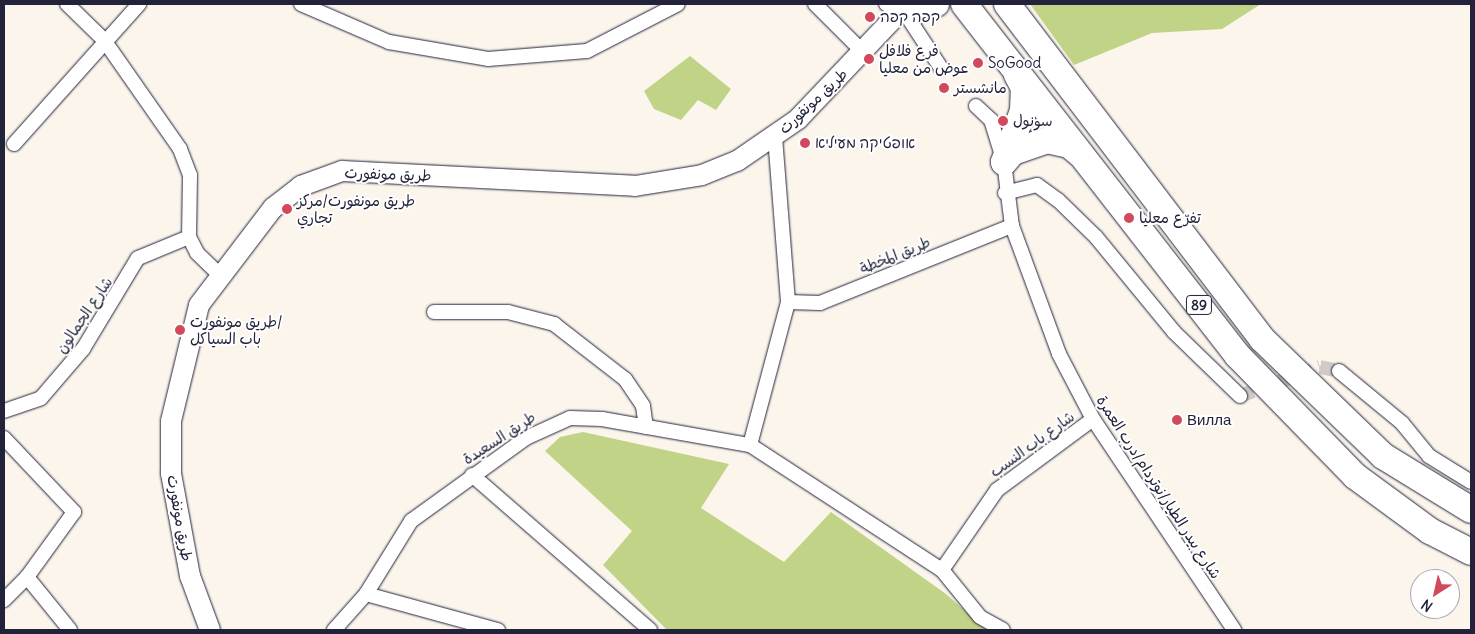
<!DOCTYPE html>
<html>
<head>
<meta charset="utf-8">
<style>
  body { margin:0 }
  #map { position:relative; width:1475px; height:634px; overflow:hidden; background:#fbf5ec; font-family:Delius,"Playpen Sans Arabic","Playpen Sans Hebrew",sans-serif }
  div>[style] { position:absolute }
  .green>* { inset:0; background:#c1d387 }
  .street-tunnel>* { height:14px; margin-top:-7px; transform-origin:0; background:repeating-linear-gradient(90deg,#d0cbc9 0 14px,transparent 0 21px) }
  .roads { filter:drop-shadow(0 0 1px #22223b) drop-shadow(0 0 1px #22223b) }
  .street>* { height:14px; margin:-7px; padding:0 7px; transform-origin:7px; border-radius:7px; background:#fff }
  .secondary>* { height:20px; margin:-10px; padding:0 10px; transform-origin:10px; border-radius:10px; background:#fff }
  .highway>* { height:26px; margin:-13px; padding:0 13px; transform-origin:13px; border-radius:13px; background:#fff }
  .dots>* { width:14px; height:14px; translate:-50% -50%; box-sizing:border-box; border:2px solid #fff; border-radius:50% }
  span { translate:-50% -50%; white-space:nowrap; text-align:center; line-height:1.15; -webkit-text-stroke:4px #fff; paint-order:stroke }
  .shield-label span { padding:1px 4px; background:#fff; border:1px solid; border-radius:4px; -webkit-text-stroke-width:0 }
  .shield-label { font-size:14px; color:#22223b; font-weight:700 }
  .poi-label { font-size:15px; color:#22223b }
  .left { translate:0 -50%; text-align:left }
  .street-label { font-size:15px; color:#22223b }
  .frame { position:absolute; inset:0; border:5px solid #22223b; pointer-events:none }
  .north { position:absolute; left:1410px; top:569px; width:50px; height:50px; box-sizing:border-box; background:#fff; border:1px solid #a7a7b1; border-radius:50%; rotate:215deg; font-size:14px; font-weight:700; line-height:20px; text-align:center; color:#22223b }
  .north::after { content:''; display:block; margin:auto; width:18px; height:22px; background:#d1495b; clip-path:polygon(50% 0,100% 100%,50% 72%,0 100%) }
</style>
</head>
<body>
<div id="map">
  <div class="green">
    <div style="clip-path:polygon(1030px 4px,1261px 4px,1222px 29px,1152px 33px,1074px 65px)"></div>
    <div style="clip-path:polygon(690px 56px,731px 89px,716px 110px,698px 100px,681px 120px,654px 109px,644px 91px)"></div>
    <div style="clip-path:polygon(583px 432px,729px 464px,701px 508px,784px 562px,831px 512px,946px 594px,987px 630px,667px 630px,603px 565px,632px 531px,545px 451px,560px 437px)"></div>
  </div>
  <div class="street-tunnel">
    <div style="left:1240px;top:396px;width:85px;rotate:-19.9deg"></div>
    <div style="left:1320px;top:367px;width:19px;rotate:12deg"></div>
  </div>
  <div class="roads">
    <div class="street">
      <div style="left:67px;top:4px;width:52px;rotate:44.2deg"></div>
      <div style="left:104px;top:40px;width:133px;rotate:55.1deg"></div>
      <div style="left:180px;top:149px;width:28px;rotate:69deg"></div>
      <div style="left:190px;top:175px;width:62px;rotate:90.9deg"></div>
      <div style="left:189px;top:237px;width:18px;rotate:63deg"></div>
      <div style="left:197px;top:253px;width:30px;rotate:44deg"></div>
      <div style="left:301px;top:4px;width:96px;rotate:23.4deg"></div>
      <div style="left:389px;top:42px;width:100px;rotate:9.7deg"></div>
      <div style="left:488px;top:59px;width:99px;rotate:-4.6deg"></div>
      <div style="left:587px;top:51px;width:102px;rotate:-27.3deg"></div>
      <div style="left:815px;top:4px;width:68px;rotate:45deg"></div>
      <div style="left:886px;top:4px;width:16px;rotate:30deg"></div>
      <div style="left:907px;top:16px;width:62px;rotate:56.8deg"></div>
      <div style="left:976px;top:106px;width:21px;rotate:43deg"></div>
      <div style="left:991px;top:120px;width:44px;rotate:72.8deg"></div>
      <div style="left:1004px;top:162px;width:64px;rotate:82.9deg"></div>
      <div style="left:1012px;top:226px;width:136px;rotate:69.8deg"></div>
      <div style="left:1059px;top:354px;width:73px;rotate:62.4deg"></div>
      <div style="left:1093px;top:419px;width:254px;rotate:56.2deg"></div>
      <div style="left:14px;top:144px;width:188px;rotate:-48.2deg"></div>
      <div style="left:1005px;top:193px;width:33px;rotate:-14deg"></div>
      <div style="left:1037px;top:185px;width:26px;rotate:36deg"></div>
      <div style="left:1058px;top:200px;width:53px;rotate:44.2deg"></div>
      <div style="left:1096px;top:237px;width:123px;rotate:50.6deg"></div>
      <div style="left:1174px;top:332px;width:92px;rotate:44.1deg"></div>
      <div style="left:788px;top:302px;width:32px;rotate:2deg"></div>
      <div style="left:820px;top:303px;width:207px;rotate:-21.9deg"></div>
      <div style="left:434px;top:312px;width:74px"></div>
      <div style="left:508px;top:312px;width:48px;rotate:14.6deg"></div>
      <div style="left:554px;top:324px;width:90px;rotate:37.8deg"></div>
      <div style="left:625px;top:379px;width:32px;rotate:56deg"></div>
      <div style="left:643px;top:406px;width:21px;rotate:82deg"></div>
      <div style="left:1339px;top:371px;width:82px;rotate:39.5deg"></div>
      <div style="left:1402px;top:423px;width:43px;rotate:50.7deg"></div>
      <div style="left:1429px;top:456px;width:49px;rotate:31.8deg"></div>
      <div style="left:4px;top:411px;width:39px;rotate:-19deg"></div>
      <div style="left:41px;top:398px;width:65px;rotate:-49.4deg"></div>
      <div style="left:83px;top:349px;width:106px;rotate:-58.9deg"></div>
      <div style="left:138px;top:258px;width:55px;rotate:-22.4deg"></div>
      <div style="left:4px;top:438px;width:102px;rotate:46.6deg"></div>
      <div style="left:74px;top:512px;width:80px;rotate:125.9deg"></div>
      <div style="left:27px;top:577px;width:33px;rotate:135deg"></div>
      <div style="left:750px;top:445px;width:148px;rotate:-75.1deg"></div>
      <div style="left:788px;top:302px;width:167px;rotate:-94.5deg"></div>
      <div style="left:472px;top:475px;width:236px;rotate:41deg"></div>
      <div style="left:942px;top:570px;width:97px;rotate:-55.5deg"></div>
      <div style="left:997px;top:490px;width:119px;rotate:-36.5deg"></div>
      <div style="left:27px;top:577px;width:68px;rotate:50.9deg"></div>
      <div style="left:366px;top:594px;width:137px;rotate:15.3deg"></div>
      <div style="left:334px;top:630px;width:48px;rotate:-48.4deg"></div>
      <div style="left:366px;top:594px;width:86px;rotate:-58.3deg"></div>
      <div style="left:411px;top:521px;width:142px;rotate:-35.8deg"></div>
      <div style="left:526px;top:438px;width:48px;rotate:-24.4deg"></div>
      <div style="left:570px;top:418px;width:32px;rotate:2deg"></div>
      <div style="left:602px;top:419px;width:150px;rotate:10deg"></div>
      <div style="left:750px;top:445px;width:229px;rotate:33.1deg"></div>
      <div style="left:942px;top:570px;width:60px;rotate:51deg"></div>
      <div style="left:980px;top:617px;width:26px;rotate:29deg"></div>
    </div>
    <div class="secondary">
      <div style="left:210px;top:630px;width:58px;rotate:-110.3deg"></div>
      <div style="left:190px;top:576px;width:105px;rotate:-100.5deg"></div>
      <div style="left:171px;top:473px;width:52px;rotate:-90deg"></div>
      <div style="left:171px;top:421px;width:119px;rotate:-76.4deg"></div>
      <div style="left:199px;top:305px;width:122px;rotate:-52.7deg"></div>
      <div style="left:273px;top:208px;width:36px;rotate:-38deg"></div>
      <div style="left:301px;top:186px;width:44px;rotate:-20.1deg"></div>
      <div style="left:342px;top:171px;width:293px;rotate:2.9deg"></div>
      <div style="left:635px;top:186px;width:68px;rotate:-9.3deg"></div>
      <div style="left:702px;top:175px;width:38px;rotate:-22deg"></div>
      <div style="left:737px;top:161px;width:74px;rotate:-34.5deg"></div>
      <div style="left:798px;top:119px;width:158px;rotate:-46.5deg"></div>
    </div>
    <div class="highway">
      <div style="left:964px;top:4px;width:445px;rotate:52.1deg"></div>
      <div style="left:1237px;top:355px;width:169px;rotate:45.7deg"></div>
      <div style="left:1355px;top:476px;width:93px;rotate:36.3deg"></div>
      <div style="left:1430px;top:531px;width:46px;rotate:27.1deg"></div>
      <div style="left:1007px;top:4px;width:421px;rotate:52.7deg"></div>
      <div style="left:1262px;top:339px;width:168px;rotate:44deg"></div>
      <div style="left:1383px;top:456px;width:103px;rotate:31.5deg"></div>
      <div style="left:917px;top:10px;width:20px;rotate:-18deg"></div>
      <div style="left:1004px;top:162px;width:54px;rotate:-69.6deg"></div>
      <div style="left:1023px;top:111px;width:23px;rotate:-88deg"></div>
      <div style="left:1024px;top:88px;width:15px;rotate:-118deg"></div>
      <div style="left:1004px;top:162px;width:13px;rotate:-48deg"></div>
      <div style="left:1013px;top:152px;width:36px;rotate:-19deg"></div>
      <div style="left:1047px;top:140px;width:23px;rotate:13deg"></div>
      <div style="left:1069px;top:145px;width:14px;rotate:39deg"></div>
    </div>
  </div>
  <div class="dots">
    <div style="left:870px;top:17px;background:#d1495b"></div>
    <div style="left:869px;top:59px;background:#d1495b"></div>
    <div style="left:978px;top:63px;background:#d1495b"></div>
    <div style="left:944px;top:88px;background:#d1495b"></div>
    <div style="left:1003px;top:121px;background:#d1495b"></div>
    <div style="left:805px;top:143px;background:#d1495b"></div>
    <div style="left:287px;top:209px;background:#d1495b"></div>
    <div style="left:1129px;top:218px;background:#d1495b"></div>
    <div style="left:180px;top:330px;background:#d1495b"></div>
    <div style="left:1177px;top:420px;background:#d1495b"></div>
  </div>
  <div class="shield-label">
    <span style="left:1199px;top:305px">89</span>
  </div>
  <div class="poi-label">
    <span class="left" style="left:880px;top:17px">קפה קפה</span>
    <span class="left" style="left:879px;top:59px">فرع فلافل<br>عوض من معليا</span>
    <span class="left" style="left:988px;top:63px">SoGood</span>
    <span class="left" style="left:954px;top:88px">مانشستر</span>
    <span class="left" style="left:1013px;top:121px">سونول</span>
    <span class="left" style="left:815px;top:143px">אופטיקה מעיליא</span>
    <span class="left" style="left:297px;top:209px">طريق مونفورت/مركز<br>تجاري</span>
    <span class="left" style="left:1139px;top:218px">تفرّع معليا</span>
    <span class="left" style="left:190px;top:330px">طريق مونفورت/<br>باب السياكل</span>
    <span class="left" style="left:1187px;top:420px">Вилла</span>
  </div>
  <div class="street-label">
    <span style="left:813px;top:101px;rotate:-43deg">طريق مونفورت</span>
    <span style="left:388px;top:174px;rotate:2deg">طريق مونفورت</span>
    <span style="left:895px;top:255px;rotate:-22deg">طريق المخطة</span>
    <span style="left:84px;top:315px;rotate:-56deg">شارع الجمالون</span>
    <span style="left:499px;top:438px;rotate:-33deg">طريق السعيدة</span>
    <span style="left:1032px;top:444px;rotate:-36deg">شارع باب النسب</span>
    <span style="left:1159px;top:487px;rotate:57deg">شارع بيدر الطيار/نوتردام/درب العمرة</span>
    <span style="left:180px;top:518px;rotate:80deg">طريق مونفورت</span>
  </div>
  <div class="frame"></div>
  <div class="north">N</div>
</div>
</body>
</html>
